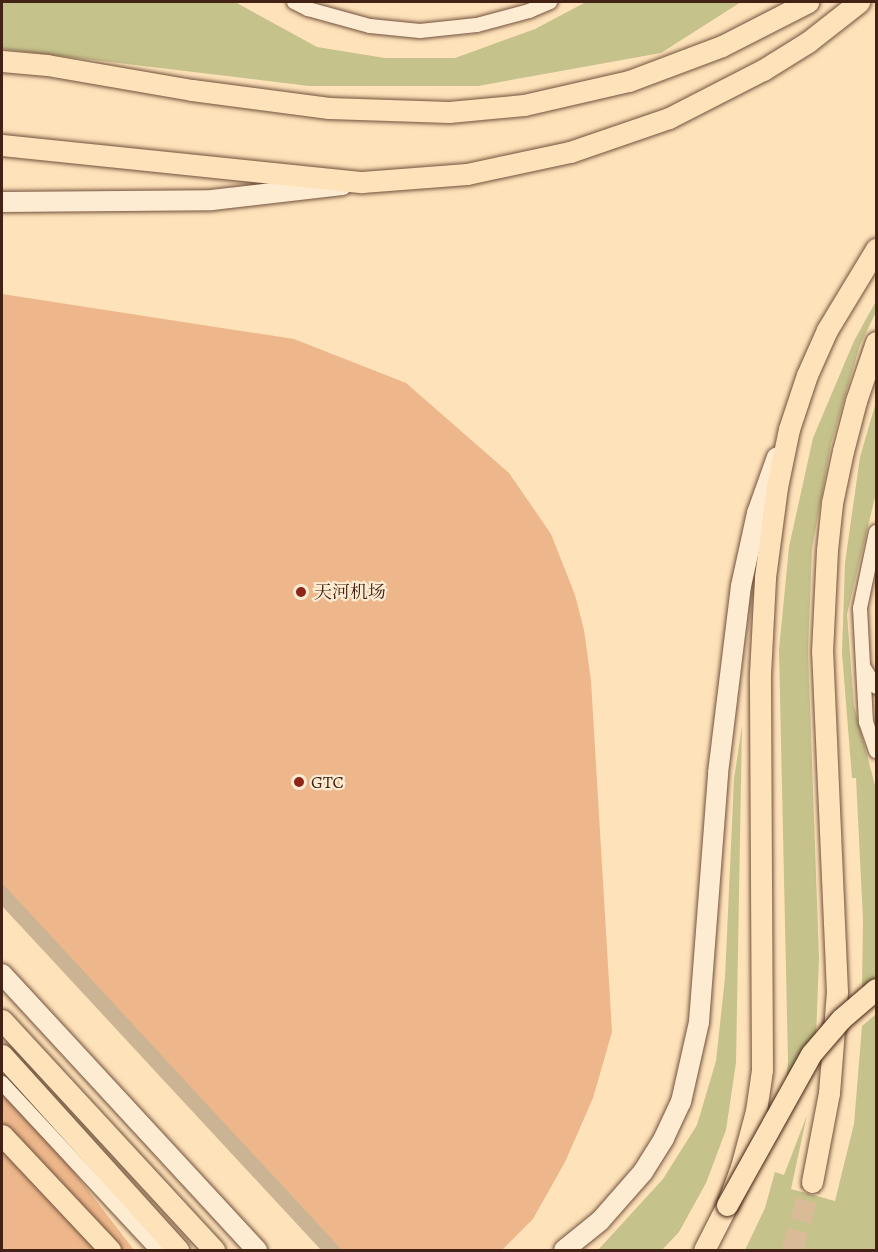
<!DOCTYPE html>
<html>
<head>
<meta charset="utf-8">
<style>
  body { margin:0 }
  #map { position:relative; width:878px; height:1252px; overflow:hidden; background:#fee2b9; font-family:Alegreya,"Noto Serif SC",serif }
  div>[style] { position:absolute }
  .green>* { inset:0; background:#c6c28b }
  .shadow>* { inset:0; background:#0003 }
  .building>* { inset:0; background:#edb78b }
  .primary-tunnel>* { height:21px; margin-top:-10.5px; transform-origin:0; background:repeating-linear-gradient(90deg,#d9bb98 0 21px,transparent 0 31px) }
  .roads { filter:drop-shadow(0 0 2px #72513d) drop-shadow(0 0 2px #72513d) }
  .minor>* { height:14px; margin:-7px; padding:0 7px; transform-origin:7px; border-radius:7px; background:#feecd2 }
  .secondary>* { height:20px; margin:-10px; padding:0 10px; transform-origin:10px; border-radius:10px; background:#feecd2 }
  .primary>* { height:21px; margin:-10.5px; padding:0 10.5px; transform-origin:10.5px; border-radius:10.5px; background:#fee2b9 }
  .bridges { filter:drop-shadow(0 0 2px #432114) drop-shadow(0 0 2px #432114) }
  .primary-bridge>* { height:21px; margin:-10.5px; padding:0 10.5px; transform-origin:10.5px; border-radius:10.5px; background:#fee2b9 }
  .dots>* { width:16px; height:16px; translate:-50% -50%; box-sizing:border-box; border:3px solid #feecd2; border-radius:50% }
  span { translate:-50% -50%; white-space:nowrap; text-align:center; line-height:1.15; -webkit-text-stroke:4.5px #feecd2; paint-order:stroke }
  .poi-label { font-size:18px; color:#432114 }
  .left { translate:0 -50%; text-align:left }
  .frame { position:absolute; inset:0; border:3px solid #432114; pointer-events:none }
</style>
</head>
<body>
<div id="map">
  <div class="green">
    <div style="clip-path:polygon(2px 2px,235px 2px,317px 47px,385px 58px,455px 58px,535px 29px,586px 2px,741px 2px,661px 53px,478px 86px,309px 86px,2px 49px)"></div>
    <div style="clip-path:polygon(876px 301px,876px 312px,860px 345px,831px 444px,812px 549px,808px 651px,819px 958px,816px 1038px,786px 1085px,788px 1061px,779px 650px,789px 547px,813px 438px,854px 341px)"></div>
    <div style="clip-path:polygon(876px 402px,876px 493px,847px 614px,854px 706px,876px 789px,876px 979px,862px 990px,863px 920px,856px 778px,852px 778px,842px 653px,845px 563px,860px 457px)"></div>
    <div style="clip-path:polygon(742px 726px,736px 1063px,726px 1130px,706px 1183px,679px 1232px,662px 1250px,598px 1250px,663px 1179px,697px 1125px,716px 1061px,725px 978px,734px 779px)"></div>
    <div style="clip-path:polygon(876px 1014px,876px 1250px,745px 1250px,765px 1208px,775px 1172px,784px 1175px,807px 1115px,791px 1189px,835px 1201px,854px 1124px,862px 1026px)"></div>
  </div>
  <div class="shadow">
    <div style="clip-path:polygon(2px 295px,294px 341px,532px 1218px,500px 1250px,321px 1250px,2px 906px)"></div>
    <div style="clip-path:polygon(2px 1091px,46px 1138px,131px 1250px,2px 1250px)"></div>
  </div>
  <div class="building">
    <div style="clip-path:polygon(2px 294px,294px 339px,406px 383px,509px 473px,551px 534px,575px 595px,584px 630px,591px 681px,612px 1032px,593px 1098px,565px 1162px,533px 1219px,502px 1250px,342px 1250px,2px 883px)"></div>
    <div style="clip-path:polygon(2px 1088px,47px 1137px,134px 1250px,2px 1250px)"></div>
  </div>
  <div class="primary-tunnel">
    <div style="left:792px;top:1250px;width:71px;rotate:-73.6deg"></div>
  </div>
  <div class="roads">
    <div class="minor">
      <div style="left:294px;top:2px;width:16px;rotate:27deg"></div>
      <div style="left:308px;top:9px;width:64px;rotate:15.3deg"></div>
      <div style="left:370px;top:26px;width:50px;rotate:5.7deg"></div>
      <div style="left:420px;top:31px;width:57px;rotate:-6deg"></div>
      <div style="left:477px;top:25px;width:54px;rotate:-15.1deg"></div>
      <div style="left:529px;top:11px;width:23px;rotate:-23deg"></div>
      <div style="left:876px;top:532px;width:78px;rotate:101.9deg"></div>
      <div style="left:860px;top:608px;width:114px;rotate:87deg"></div>
      <div style="left:866px;top:722px;width:31px;rotate:71deg"></div>
      <div style="left:864px;top:668px;width:22px;rotate:58deg"></div>
      <div style="left:2px;top:1083px;width:228px;rotate:47.1deg"></div>
    </div>
    <div class="secondary">
      <div style="left:2px;top:202px;width:210px;rotate:-0.5deg"></div>
      <div style="left:212px;top:200px;width:131px;rotate:-6.6deg"></div>
      <div style="left:2px;top:974px;width:376px;rotate:47.3deg"></div>
      <div style="left:564px;top:1250px;width:46px;rotate:-38.9deg"></div>
      <div style="left:600px;top:1221px;width:65px;rotate:-48.7deg"></div>
      <div style="left:643px;top:1172px;width:40px;rotate:-58deg"></div>
      <div style="left:664px;top:1138px;width:40px;rotate:-65deg"></div>
      <div style="left:681px;top:1102px;width:82px;rotate:-77.3deg"></div>
      <div style="left:699px;top:1022px;width:250px;rotate:-85.6deg"></div>
      <div style="left:718px;top:773px;width:188px;rotate:-83deg"></div>
      <div style="left:741px;top:586px;width:75px;rotate:-77.6deg"></div>
      <div style="left:757px;top:513px;width:59px;rotate:-70.3deg"></div>
    </div>
    <div class="primary">
      <div style="left:2px;top:61px;width:45px;rotate:5.1deg"></div>
      <div style="left:47px;top:65px;width:147px;rotate:9.8deg"></div>
      <div style="left:192px;top:90px;width:138px;rotate:7.5deg"></div>
      <div style="left:329px;top:108px;width:120px;rotate:1.9deg"></div>
      <div style="left:449px;top:112px;width:75px;rotate:-5.3deg"></div>
      <div style="left:524px;top:105px;width:108px;rotate:-12.9deg"></div>
      <div style="left:629px;top:81px;width:99px;rotate:-20.6deg"></div>
      <div style="left:722px;top:46px;width:97px;rotate:-27.1deg"></div>
      <div style="left:2px;top:145px;width:362px;rotate:5.9deg"></div>
      <div style="left:362px;top:182px;width:105px;rotate:-4.4deg"></div>
      <div style="left:467px;top:174px;width:105px;rotate:-12.1deg"></div>
      <div style="left:570px;top:152px;width:105px;rotate:-19deg"></div>
      <div style="left:669px;top:118px;width:106px;rotate:-27.1deg"></div>
      <div style="left:763px;top:70px;width:53px;rotate:-31.9deg"></div>
      <div style="left:808px;top:42px;width:65px;rotate:-38.1deg"></div>
      <div style="left:2px;top:1020px;width:313px;rotate:47.3deg"></div>
      <div style="left:2px;top:1055px;width:263px;rotate:47.9deg"></div>
      <div style="left:2px;top:1135px;width:158px;rotate:46.8deg"></div>
      <div style="left:812px;top:1182px;width:91px;rotate:-79.2deg"></div>
      <div style="left:829px;top:1093px;width:101px;rotate:-85.5deg"></div>
      <div style="left:837px;top:992px;width:340px;rotate:-92.5deg"></div>
      <div style="left:822px;top:652px;width:102px;rotate:-87.2deg"></div>
      <div style="left:827px;top:550px;width:47px;rotate:-83.9deg"></div>
      <div style="left:832px;top:503px;width:53px;rotate:-78.1deg"></div>
      <div style="left:843px;top:451px;width:52px;rotate:-75.4deg"></div>
      <div style="left:856px;top:401px;width:62px;rotate:-71.3deg"></div>
      <div style="left:704px;top:1250px;width:51px;rotate:-62.9deg"></div>
      <div style="left:727px;top:1205px;width:40px;rotate:-69.8deg"></div>
      <div style="left:741px;top:1167px;width:58px;rotate:-75deg"></div>
      <div style="left:756px;top:1111px;width:41px;rotate:-81.7deg"></div>
      <div style="left:762px;top:1070px;width:396px;rotate:-90.3deg"></div>
      <div style="left:760px;top:674px;width:97px;rotate:-87deg"></div>
      <div style="left:765px;top:577px;width:91px;rotate:-82.4deg"></div>
      <div style="left:777px;top:487px;width:59px;rotate:-78.3deg"></div>
      <div style="left:789px;top:429px;width:57px;rotate:-71.6deg"></div>
      <div style="left:807px;top:375px;width:49px;rotate:-66deg"></div>
      <div style="left:827px;top:330px;width:95px;rotate:-58.8deg"></div>
    </div>
  </div>
  <div class="bridges">
    <div class="primary-bridge">
      <div style="left:727px;top:1205px;width:173px;rotate:-60.9deg"></div>
      <div style="left:811px;top:1054px;width:46px;rotate:-49.4deg"></div>
      <div style="left:841px;top:1019px;width:46px;rotate:-40.6deg"></div>
    </div>
  </div>
  <div class="dots">
    <div style="left:301px;top:592px;background:#8f2418"></div>
    <div style="left:299px;top:782px;background:#8f2418"></div>
  </div>
  <div class="poi-label">
    <span class="left" style="left:314px;top:592px">天河机场</span>
    <span class="left" style="left:311px;top:782px">GTC</span>
  </div>
  <div class="frame"></div>
</div>
</body>
</html>
